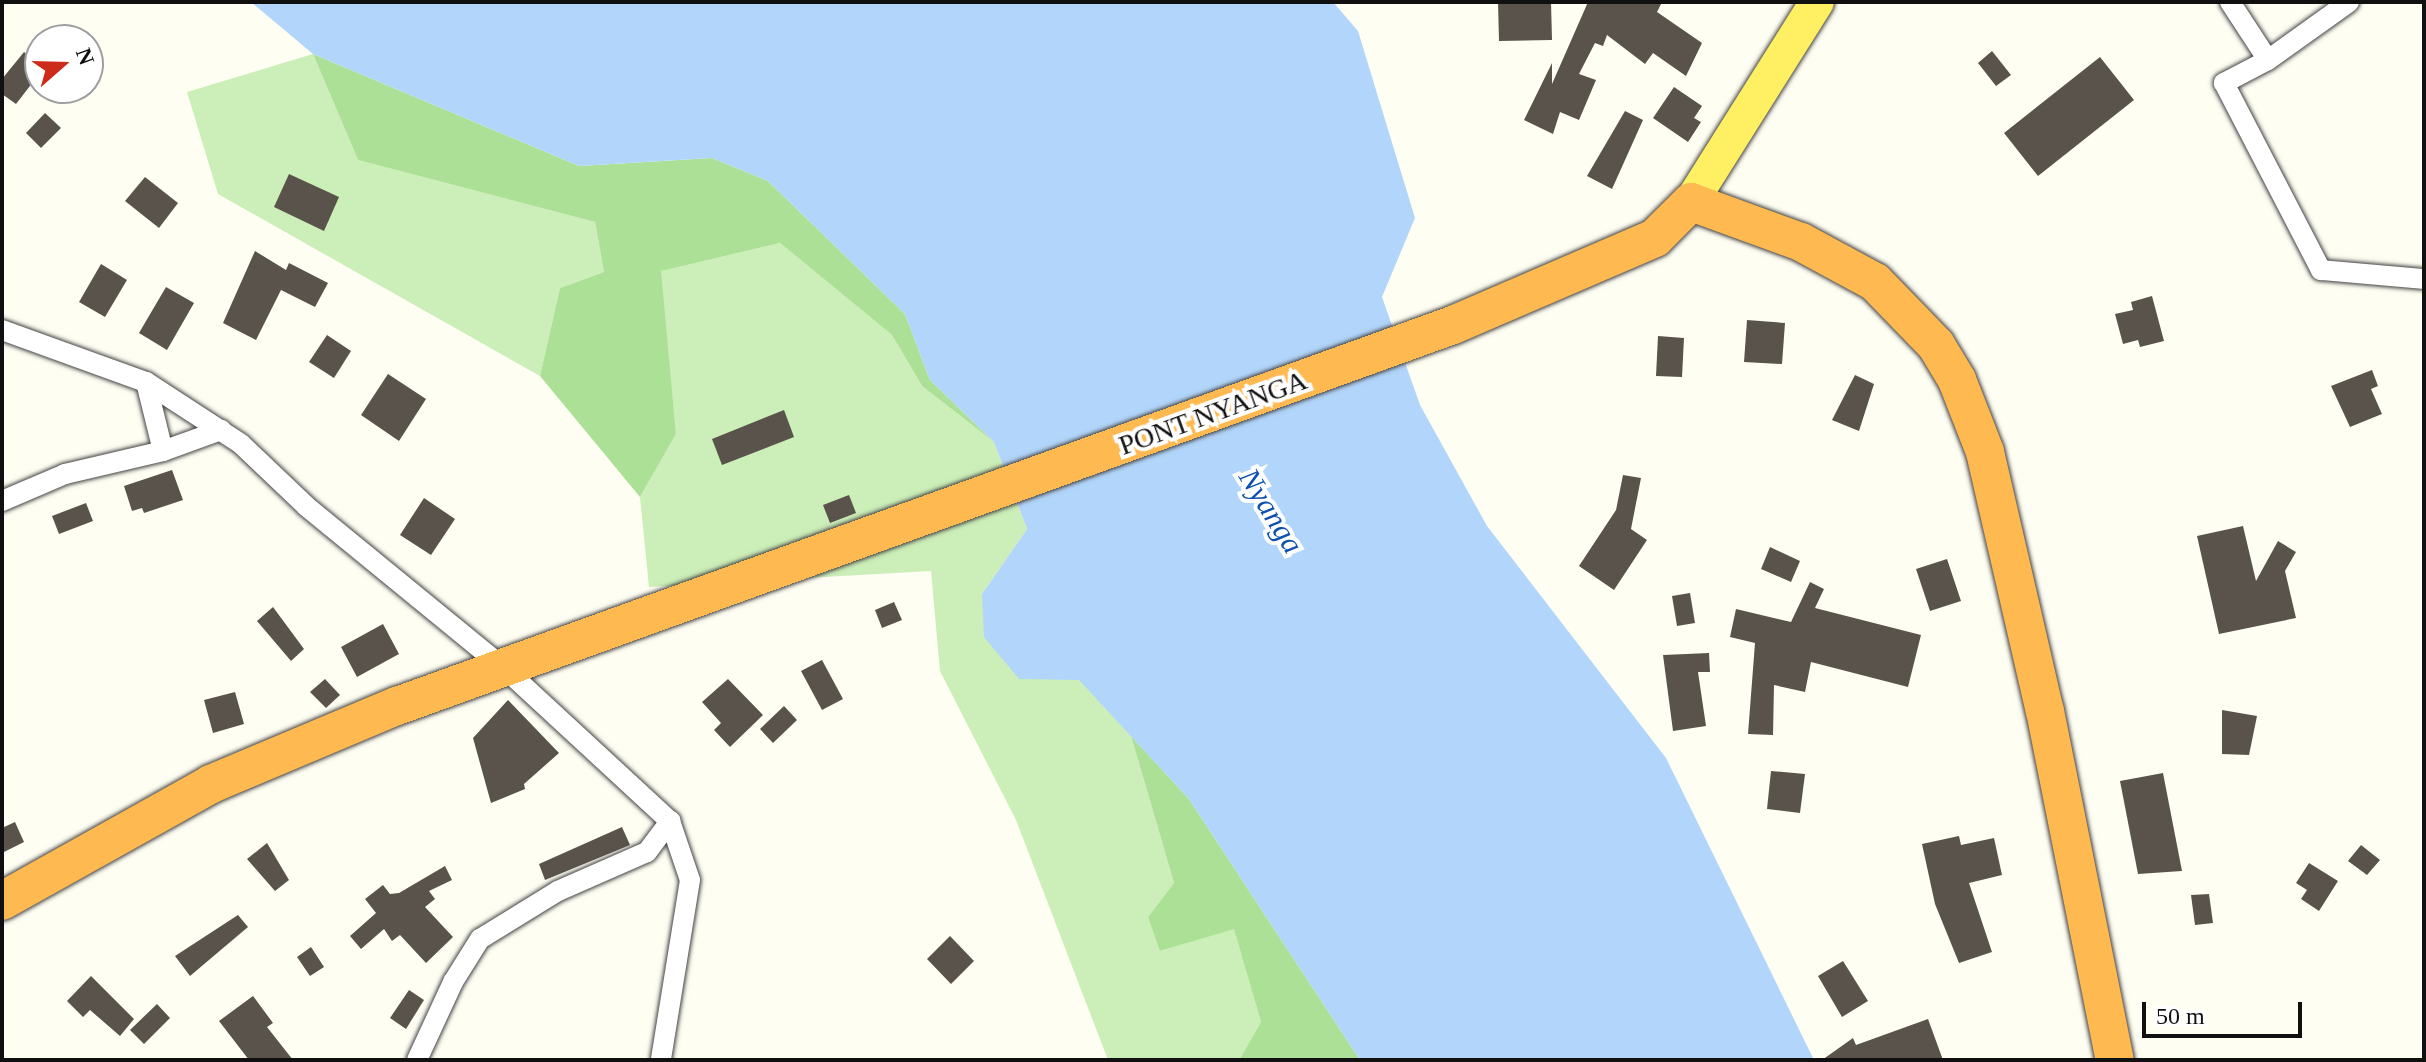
<!DOCTYPE html>
<html>
<head>
<meta charset="utf-8">
<style>
  body { margin:0 }
  #map { position:relative; width:2426px; height:1062px; overflow:hidden; background:#fffef3; font-family:Georgia,serif }
  div>[style] { position:absolute }
  .green>* { inset:0; background:#cceeb8 }
  .forest>* { inset:0; background:#ace096 }
  .water>* { inset:0; background:#b2d6fb }
  .building>* { inset:0; background:#5a534b }
  .roads { filter:drop-shadow(0 0 2px #434343) drop-shadow(0 0 2px #434343) }
  .street>* { height:20px; margin:-10px; padding:0 10px; transform-origin:10px; border-radius:10px; background:#fff }
  .primary>* { height:34px; margin:-17px; padding:0 17px; transform-origin:17px; border-radius:17px; background:#ffef63 }
  .highway>* { height:38px; margin:-19px; padding:0 19px; transform-origin:19px; border-radius:19px; background:#ffb951 }
  span { translate:-50% -50%; white-space:nowrap; text-align:center; line-height:1.15; -webkit-text-stroke:8px #fff; paint-order:stroke }
  .street-label { font-size:28px; color:#101010 }
  .water-label { font-size:30px; color:#0d50ae; font-style:italic }
  .frame { position:absolute; inset:0; border:4px solid #101010; pointer-events:none }
  .north { position:absolute; left:24px; top:24px; width:80px; height:80px; box-sizing:border-box; background:#fff; border:2px solid #9f9f9f; border-radius:50%; rotate:70deg; font-size:22px; font-weight:700; line-height:32px; text-align:center; color:#101010 }
  .north::after { content:''; display:block; margin:auto; width:28px; height:36px; background:#cd2c1b; clip-path:polygon(50% 0,100% 100%,50% 72%,0 100%) }
  .scale { position:absolute; left:2142px; top:1002px; width:160px; height:36px; box-sizing:border-box; border:4px solid #101010; border-top:0; padding-left:10px; font-size:24px; line-height:28px; white-space:nowrap; color:#101010; -webkit-text-stroke:6px #fff; paint-order:stroke }
</style>
</head>
<body>
<div id="map">
  <div class="green">
    <div style="clip-path:polygon(313px 54px,358px 160px,595px 222px,604px 272px,560px 288px,540px 376px,218px 194px,187px 92px)"></div>
    <div style="clip-path:polygon(780px 243px,892px 335px,922px 386px,994px 442px,1027px 529px,982px 594px,1020px 679px,1079px 679px,1131px 736px,1174px 883px,1148px 917px,1161px 951px,1234px 928px,1261px 1022px,1239px 1060px,1108px 1060px,1016px 820px,940px 671px,931px 571px,649px 587px,640px 497px,676px 434px,660px 271px)"></div>
  </div>
  <div class="forest">
    <div style="clip-path:polygon(313px 54px,579px 166px,712px 158px,768px 181px,905px 314px,930px 380px,994px 442px,922px 386px,892px 335px,780px 243px,661px 271px,676px 434px,640px 497px,540px 376px,560px 288px,604px 272px,595px 222px,358px 160px)"></div>
    <div style="clip-path:polygon(1131px 736px,1189px 799px,1360px 1060px,1239px 1060px,1261px 1022px,1234px 929px,1160px 951px,1148px 917px,1174px 883px)"></div>
  </div>
  <div class="water">
    <div style="clip-path:polygon(251px 2px,1333px 2px,1358px 31px,1415px 218px,1382px 297px,1420px 405px,1487px 526px,1666px 758px,1814px 1060px,1360px 1060px,1189px 799px,1079px 680px,1019px 679px,984px 637px,982px 594px,1027px 529px,994px 442px,930px 380px,905px 314px,768px 181px,712px 158px,579px 166px,313px 54px)"></div>
  </div>
  <div class="building">
    <div style="clip-path:polygon(1498px 2px,1551px 2px,1552px 40px,1499px 41px)"></div>
    <div style="clip-path:polygon(1588px 2px,1662px 2px,1657px 12px,1702px 43px,1686px 76px,1653px 53px,1645px 64px,1607px 35px,1603px 46px,1595px 43px,1579px 74px,1596px 80px,1579px 120px,1560px 112px,1553px 134px,1524px 120px,1552px 63px,1552px 84px)"></div>
    <div style="clip-path:polygon(1992px 51px,2011px 75px,1996px 86px,1978px 63px)"></div>
    <div style="clip-path:polygon(24px 52px,40px 65px,40px 73px,16px 104px,2px 94px,2px 79px)"></div>
    <div style="clip-path:polygon(2100px 57px,2134px 100px,2038px 176px,2004px 133px)"></div>
    <div style="clip-path:polygon(1674px 87px,1702px 106px,1694px 118px,1701px 122px,1688px 142px,1653px 118px)"></div>
    <div style="clip-path:polygon(1625px 111px,1643px 120px,1612px 189px,1587px 176px)"></div>
    <div style="clip-path:polygon(45px 113px,61px 128px,41px 148px,26px 133px)"></div>
    <div style="clip-path:polygon(289px 174px,339px 197px,324px 231px,274px 207px)"></div>
    <div style="clip-path:polygon(145px 177px,178px 203px,159px 228px,125px 201px)"></div>
    <div style="clip-path:polygon(255px 251px,286px 270px,289px 263px,328px 283px,315px 307px,281px 290px,256px 340px,223px 323px)"></div>
    <div style="clip-path:polygon(101px 264px,127px 280px,105px 317px,79px 302px)"></div>
    <div style="clip-path:polygon(166px 287px,194px 303px,167px 350px,139px 333px)"></div>
    <div style="clip-path:polygon(2152px 296px,2164px 341px,2140px 347px,2138px 340px,2123px 344px,2115px 314px,2133px 310px,2131px 302px)"></div>
    <div style="clip-path:polygon(1747px 320px,1785px 323px,1782px 364px,1744px 362px)"></div>
    <div style="clip-path:polygon(327px 335px,351px 351px,334px 378px,309px 362px)"></div>
    <div style="clip-path:polygon(1658px 336px,1684px 338px,1682px 377px,1656px 376px)"></div>
    <div style="clip-path:polygon(2372px 370px,2378px 386px,2371px 389px,2382px 414px,2350px 427px,2331px 386px)"></div>
    <div style="clip-path:polygon(388px 374px,426px 399px,399px 441px,361px 415px)"></div>
    <div style="clip-path:polygon(1855px 375px,1874px 384px,1859px 431px,1832px 420px)"></div>
    <div style="clip-path:polygon(784px 410px,794px 437px,722px 465px,712px 439px)"></div>
    <div style="clip-path:polygon(172px 470px,183px 500px,144px 513px,142px 508px,132px 511px,124px 486px)"></div>
    <div style="clip-path:polygon(1623px 475px,1641px 478px,1631px 529px,1647px 540px,1614px 590px,1579px 566px,1616px 510px)"></div>
    <div style="clip-path:polygon(849px 495px,856px 513px,830px 523px,823px 505px)"></div>
    <div style="clip-path:polygon(424px 498px,455px 519px,431px 555px,400px 535px)"></div>
    <div style="clip-path:polygon(86px 503px,93px 521px,59px 534px,52px 516px)"></div>
    <div style="clip-path:polygon(2243px 526px,2256px 581px,2278px 541px,2296px 552px,2285px 571px,2296px 618px,2219px 634px,2197px 536px)"></div>
    <div style="clip-path:polygon(1770px 547px,1800px 561px,1791px 582px,1761px 569px)"></div>
    <div style="clip-path:polygon(1947px 559px,1961px 601px,1930px 611px,1916px 569px)"></div>
    <div style="clip-path:polygon(1810px 582px,1824px 589px,1815px 608px,1921px 635px,1908px 687px,1811px 662px,1805px 692px,1774px 685px,1773px 735px,1748px 734px,1755px 643px,1730px 637px,1736px 609px,1791px 622px)"></div>
    <div style="clip-path:polygon(1690px 593px,1695px 623px,1677px 626px,1672px 596px)"></div>
    <div style="clip-path:polygon(894px 602px,902px 620px,882px 628px,875px 610px)"></div>
    <div style="clip-path:polygon(273px 607px,304px 649px,291px 661px,257px 621px)"></div>
    <div style="clip-path:polygon(383px 624px,399px 654px,357px 677px,341px 647px)"></div>
    <div style="clip-path:polygon(1709px 653px,1710px 672px,1698px 672px,1706px 726px,1673px 731px,1663px 655px)"></div>
    <div style="clip-path:polygon(822px 660px,843px 699px,822px 710px,801px 671px)"></div>
    <div style="clip-path:polygon(325px 679px,340px 695px,326px 708px,310px 692px)"></div>
    <div style="clip-path:polygon(728px 679px,763px 715px,730px 747px,714px 730px,721px 723px,702px 702px)"></div>
    <div style="clip-path:polygon(235px 692px,244px 724px,213px 733px,204px 700px)"></div>
    <div style="clip-path:polygon(508px 700px,559px 753px,524px 784px,525px 789px,491px 803px,473px 738px)"></div>
    <div style="clip-path:polygon(784px 706px,797px 720px,773px 743px,760px 729px)"></div>
    <div style="clip-path:polygon(2222px 710px,2257px 716px,2249px 755px,2222px 754px)"></div>
    <div style="clip-path:polygon(1771px 771px,1805px 774px,1800px 813px,1767px 809px)"></div>
    <div style="clip-path:polygon(2163px 773px,2182px 871px,2138px 874px,2120px 781px)"></div>
    <div style="clip-path:polygon(15px 822px,24px 842px,2px 853px,2px 828px)"></div>
    <div style="clip-path:polygon(622px 827px,630px 845px,545px 880px,539px 864px)"></div>
    <div style="clip-path:polygon(1959px 836px,1961px 845px,1994px 838px,2002px 875px,1969px 883px,1992px 952px,1959px 963px,1935px 904px,1922px 844px)"></div>
    <div style="clip-path:polygon(267px 843px,289px 880px,275px 891px,247px 859px)"></div>
    <div style="clip-path:polygon(2361px 845px,2380px 860px,2367px 875px,2348px 861px)"></div>
    <div style="clip-path:polygon(2309px 863px,2338px 881px,2319px 911px,2301px 899px,2307px 890px,2296px 883px)"></div>
    <div style="clip-path:polygon(445px 866px,452px 880px,429px 891px,435px 899px,425px 907px,453px 937px,426px 963px,400px 935px,392px 941px,384px 929px,361px 949px,350px 936px,376px 913px,365px 899px,383px 885px,390px 894px,399px 893px)"></div>
    <div style="clip-path:polygon(2209px 894px,2213px 923px,2195px 925px,2191px 895px)"></div>
    <div style="clip-path:polygon(238px 915px,248px 927px,190px 976px,175px 956px)"></div>
    <div style="clip-path:polygon(950px 936px,974px 961px,951px 984px,927px 959px)"></div>
    <div style="clip-path:polygon(311px 947px,324px 967px,310px 976px,297px 957px)"></div>
    <div style="clip-path:polygon(1843px 961px,1868px 1001px,1842px 1017px,1818px 976px)"></div>
    <div style="clip-path:polygon(91px 976px,134px 1019px,120px 1036px,90px 1010px,83px 1017px,67px 1001px)"></div>
    <div style="clip-path:polygon(409px 990px,424px 1000px,406px 1029px,390px 1018px)"></div>
    <div style="clip-path:polygon(253px 996px,273px 1023px,267px 1027px,293px 1060px,249px 1060px,219px 1021px)"></div>
    <div style="clip-path:polygon(157px 1004px,170px 1018px,144px 1044px,130px 1030px)"></div>
    <div style="clip-path:polygon(1928px 1019px,1943px 1060px,1822px 1060px,1853px 1038px,1856px 1045px)"></div>
  </div>
  <div class="roads">
    <div class="street">
      <div style="left:2230px;top:2px;width:69px;rotate:56.8deg"></div>
      <div style="left:2349px;top:2px;width:100px;rotate:144.4deg"></div>
      <div style="left:2268px;top:60px;width:50px;rotate:152.4deg"></div>
      <div style="left:2224px;top:83px;width:211px;rotate:62.6deg"></div>
      <div style="left:2321px;top:270px;width:103px;rotate:5deg"></div>
      <div style="left:2px;top:330px;width:153px;rotate:19.9deg"></div>
      <div style="left:146px;top:382px;width:113px;rotate:33.1deg"></div>
      <div style="left:241px;top:444px;width:90px;rotate:43.6deg"></div>
      <div style="left:306px;top:506px;width:256px;rotate:39.3deg"></div>
      <div style="left:504px;top:668px;width:226px;rotate:42.7deg"></div>
      <div style="left:670px;top:821px;width:62px;rotate:71.3deg"></div>
      <div style="left:690px;top:880px;width:182px;rotate:99.2deg"></div>
      <div style="left:146px;top:382px;width:71px;rotate:76.2deg"></div>
      <div style="left:2px;top:501px;width:69px;rotate:-23.2deg"></div>
      <div style="left:65px;top:474px;width:101px;rotate:-13.2deg"></div>
      <div style="left:163px;top:451px;width:62px;rotate:-19.9deg"></div>
      <div style="left:417px;top:1060px;width:86px;rotate:-65.2deg"></div>
      <div style="left:453px;top:982px;width:51px;rotate:-57.9deg"></div>
      <div style="left:480px;top:939px;width:92px;rotate:-31.6deg"></div>
      <div style="left:558px;top:891px;width:97px;rotate:-23.7deg"></div>
      <div style="left:647px;top:852px;width:39px;rotate:-53deg"></div>
    </div>
    <div class="primary">
      <div style="left:1691px;top:202px;width:236px;rotate:-57.8deg"></div>
    </div>
    <div class="highway">
      <div style="left:2px;top:901px;width:240px;rotate:-29.2deg"></div>
      <div style="left:211px;top:784px;width:202px;rotate:-22.8deg"></div>
      <div style="left:397px;top:706px;width:1123px;rotate:-19.84deg"></div>
      <div style="left:1453px;top:325px;width:220px;rotate:-23.3deg"></div>
      <div style="left:1655px;top:238px;width:51px;rotate:-45deg"></div>
      <div style="left:1691px;top:202px;width:117px;rotate:20deg"></div>
      <div style="left:1801px;top:242px;width:84px;rotate:28.4deg"></div>
      <div style="left:1875px;top:282px;width:88px;rotate:45.9deg"></div>
      <div style="left:1936px;top:345px;width:41px;rotate:59deg"></div>
      <div style="left:1957px;top:380px;width:77px;rotate:68.7deg"></div>
      <div style="left:1985px;top:452px;width:266px;rotate:77deg"></div>
      <div style="left:2045px;top:711px;width:356px;rotate:78.7deg"></div>
    </div>
  </div>
  <div class="street-label">
    <span style="left:1213px;top:413px;rotate:-20deg">PONT NYANGA</span>
  </div>
  <div class="water-label">
    <span style="left:1271px;top:511px;rotate:58deg">Nyanga</span>
  </div>
  <div class="frame"></div>
  <div class="north">N</div>
  <div class="scale">50 m</div>
</div>
</body>
</html>
